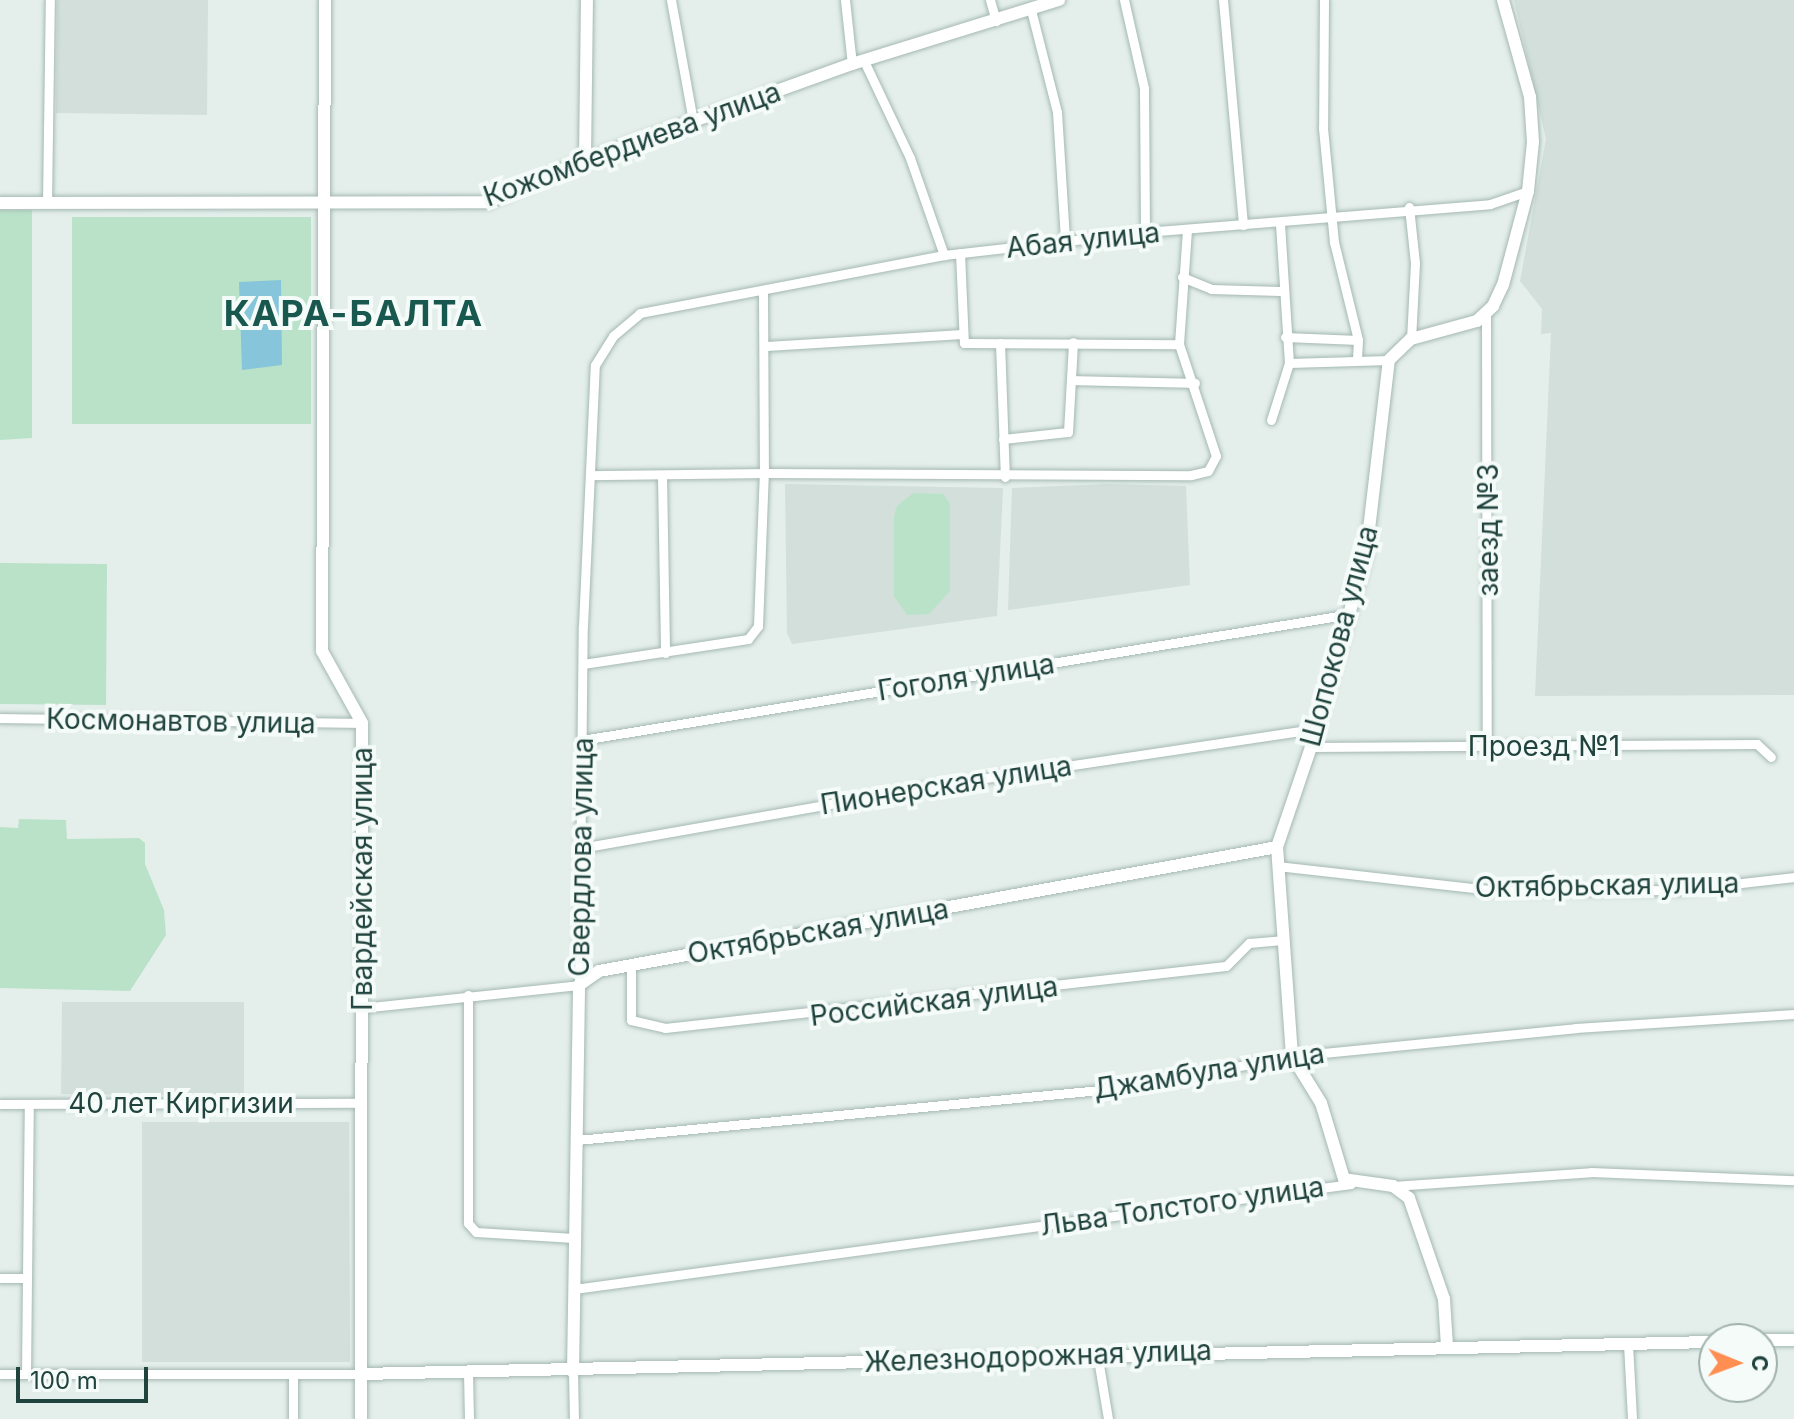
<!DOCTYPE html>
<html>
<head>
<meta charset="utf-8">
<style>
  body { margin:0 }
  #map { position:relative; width:1794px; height:1419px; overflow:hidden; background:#e4efeb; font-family:Inter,sans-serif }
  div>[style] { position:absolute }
  .built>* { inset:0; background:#d2dfda }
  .green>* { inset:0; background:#bae2c9 }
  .water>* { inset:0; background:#86c5da }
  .roads { filter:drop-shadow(0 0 2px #a5b8b3) drop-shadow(0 0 2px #a5b8b3) }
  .minor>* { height:9px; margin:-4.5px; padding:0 4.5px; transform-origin:4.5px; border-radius:4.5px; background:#fff }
  .tertiary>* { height:12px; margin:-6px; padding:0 6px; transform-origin:6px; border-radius:6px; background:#fff }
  span { translate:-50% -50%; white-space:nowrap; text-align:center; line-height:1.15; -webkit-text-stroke:8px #f5fbf8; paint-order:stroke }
  .street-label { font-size:28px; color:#20433d }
  .district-label { font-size:36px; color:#19584f; font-weight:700; letter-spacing:2px }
  .north { position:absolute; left:1698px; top:1323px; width:80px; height:80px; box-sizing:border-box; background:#f5fbf8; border:2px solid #a0b1ad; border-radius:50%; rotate:91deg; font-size:22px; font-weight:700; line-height:32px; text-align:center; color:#20433d }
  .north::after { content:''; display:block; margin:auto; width:28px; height:36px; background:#ff8e52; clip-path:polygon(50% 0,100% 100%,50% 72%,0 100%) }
  .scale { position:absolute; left:16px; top:1367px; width:132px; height:36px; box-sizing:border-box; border:4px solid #20433d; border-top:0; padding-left:10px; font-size:24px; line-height:28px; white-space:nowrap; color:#20433d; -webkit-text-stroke:6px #f5fbf8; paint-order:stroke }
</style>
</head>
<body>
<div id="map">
  <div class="built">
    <div style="clip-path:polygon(57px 0,208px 0,207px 115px,56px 113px)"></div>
    <div style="clip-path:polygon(1514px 0,1794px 0,1794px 695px,1535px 696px,1551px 333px,1541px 334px,1542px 309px,1520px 281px,1546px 139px)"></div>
    <div style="clip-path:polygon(785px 484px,1003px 488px,997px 616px,792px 644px,787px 633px)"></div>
    <div style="clip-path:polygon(1110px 484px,1186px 486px,1190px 585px,1008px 610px,1012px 488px)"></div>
    <div style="clip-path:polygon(62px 1002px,244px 1002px,244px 1096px,61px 1094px)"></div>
    <div style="clip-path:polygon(142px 1122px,349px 1122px,350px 1362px,142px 1362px)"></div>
  </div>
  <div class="green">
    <div style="clip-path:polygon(0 210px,32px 210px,32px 438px,0 440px)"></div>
    <div style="clip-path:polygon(72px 217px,311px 217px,311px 424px,72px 424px)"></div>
    <div style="clip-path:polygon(913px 493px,943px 494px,950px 504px,950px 591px,929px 614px,907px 615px,894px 596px,894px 516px,897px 506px)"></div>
    <div style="clip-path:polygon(0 563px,107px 564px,106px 705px,0 704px)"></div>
    <div style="clip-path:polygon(19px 819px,66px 820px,67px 839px,139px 838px,145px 843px,145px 864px,164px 910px,166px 935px,130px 991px,0 988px,0 827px,18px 828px)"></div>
  </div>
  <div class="water">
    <div style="clip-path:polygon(281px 280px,282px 365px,242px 370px,239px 282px)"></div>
  </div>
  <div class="roads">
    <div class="minor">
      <div style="left:671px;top:0;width:123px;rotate:79.7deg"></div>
      <div style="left:845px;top:0;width:64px;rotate:83.8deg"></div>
      <div style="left:990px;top:0;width:22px;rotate:74deg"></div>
      <div style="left:1124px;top:0;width:90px;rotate:77.2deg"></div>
      <div style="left:1144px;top:88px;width:144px;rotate:89.6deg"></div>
      <div style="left:1223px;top:0;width:226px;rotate:84.9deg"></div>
      <div style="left:1324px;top:0;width:128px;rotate:90.4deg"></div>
      <div style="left:1323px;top:128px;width:115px;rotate:84.5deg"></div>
      <div style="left:1334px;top:242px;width:101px;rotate:76.2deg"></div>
      <div style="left:1358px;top:340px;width:18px;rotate:93deg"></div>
      <div style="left:1031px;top:10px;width:105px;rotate:75.7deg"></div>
      <div style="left:1057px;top:112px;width:128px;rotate:86.4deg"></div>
      <div style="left:864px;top:61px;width:107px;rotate:64.6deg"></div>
      <div style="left:910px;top:158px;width:103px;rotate:70.7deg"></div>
      <div style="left:47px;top:203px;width:203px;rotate:-89.2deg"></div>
      <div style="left:1409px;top:207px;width:56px;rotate:83.9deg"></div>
      <div style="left:1415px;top:263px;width:76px;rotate:93deg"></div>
      <div style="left:960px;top:253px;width:90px;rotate:87.5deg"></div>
      <div style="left:964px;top:343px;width:215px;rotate:0.3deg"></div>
      <div style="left:1182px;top:277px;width:31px;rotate:22deg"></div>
      <div style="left:1211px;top:289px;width:69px;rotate:1.7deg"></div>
      <div style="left:763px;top:290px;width:183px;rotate:89.7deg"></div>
      <div style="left:764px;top:473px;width:427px;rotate:0.3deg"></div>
      <div style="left:1191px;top:475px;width:17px;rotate:-13deg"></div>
      <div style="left:1208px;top:471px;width:17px;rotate:-62deg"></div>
      <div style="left:1216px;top:456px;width:118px;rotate:-108.3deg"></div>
      <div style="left:1179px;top:344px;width:115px;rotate:-86deg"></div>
      <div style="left:1486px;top:314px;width:433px;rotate:89.9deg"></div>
      <div style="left:1285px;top:337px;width:73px;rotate:2.4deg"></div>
      <div style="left:1000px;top:343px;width:134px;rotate:87.9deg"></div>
      <div style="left:767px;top:346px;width:195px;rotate:-3.5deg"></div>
      <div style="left:1289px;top:363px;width:100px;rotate:-1.7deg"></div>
      <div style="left:1072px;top:380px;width:123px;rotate:1.4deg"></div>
      <div style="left:1271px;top:420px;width:60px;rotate:-72.5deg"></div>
      <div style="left:1289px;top:363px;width:141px;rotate:-93.7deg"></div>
      <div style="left:1003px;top:439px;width:65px;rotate:-6.1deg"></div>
      <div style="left:1068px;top:432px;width:90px;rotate:-86.8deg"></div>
      <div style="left:662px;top:476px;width:177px;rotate:89deg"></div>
      <div style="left:583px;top:664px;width:167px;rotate:-8.6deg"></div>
      <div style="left:748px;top:639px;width:16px;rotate:-52deg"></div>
      <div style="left:758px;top:626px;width:153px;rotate:-87.8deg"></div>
      <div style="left:764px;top:473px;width:174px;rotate:179.3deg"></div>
      <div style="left:0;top:718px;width:362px;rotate:0.8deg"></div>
      <div style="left:582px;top:740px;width:779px;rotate:-9.31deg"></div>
      <div style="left:1311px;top:747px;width:446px;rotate:-0.4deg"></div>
      <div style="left:1757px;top:744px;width:19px;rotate:43deg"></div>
      <div style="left:581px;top:848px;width:350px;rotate:-10deg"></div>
      <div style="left:926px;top:787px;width:391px;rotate:-8.5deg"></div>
      <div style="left:1277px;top:866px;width:223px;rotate:6.4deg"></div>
      <div style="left:1499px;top:891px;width:181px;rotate:-0.3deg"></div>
      <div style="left:1680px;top:890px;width:115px;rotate:-6.5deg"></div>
      <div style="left:631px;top:964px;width:56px;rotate:90deg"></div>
      <div style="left:631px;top:1020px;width:35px;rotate:13deg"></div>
      <div style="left:665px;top:1028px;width:564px;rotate:-6.31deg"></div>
      <div style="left:1226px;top:966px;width:33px;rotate:-45deg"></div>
      <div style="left:1249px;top:943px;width:33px;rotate:-5deg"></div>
      <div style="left:468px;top:995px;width:228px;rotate:90deg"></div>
      <div style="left:468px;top:1223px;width:12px;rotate:48deg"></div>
      <div style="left:476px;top:1232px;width:98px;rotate:3.5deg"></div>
      <div style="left:361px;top:1008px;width:219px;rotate:-6deg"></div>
      <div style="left:579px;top:985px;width:359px;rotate:-89.4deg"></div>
      <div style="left:583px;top:626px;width:261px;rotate:-87.4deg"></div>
      <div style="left:595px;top:365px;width:34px;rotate:-58deg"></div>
      <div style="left:613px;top:336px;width:35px;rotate:-40deg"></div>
      <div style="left:640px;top:313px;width:309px;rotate:-10.8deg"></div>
      <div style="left:944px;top:255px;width:202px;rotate:-6.5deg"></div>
      <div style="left:1145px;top:232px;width:346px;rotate:-4.6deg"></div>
      <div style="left:1490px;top:204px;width:40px;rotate:-18.9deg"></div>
      <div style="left:0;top:1104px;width:361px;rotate:-0.2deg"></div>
      <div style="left:577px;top:1140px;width:557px;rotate:-5.46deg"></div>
      <div style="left:1131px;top:1087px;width:164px;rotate:-10.9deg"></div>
      <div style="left:1292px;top:1056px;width:285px;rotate:-5.6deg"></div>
      <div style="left:1576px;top:1028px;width:218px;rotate:-3.7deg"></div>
      <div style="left:1393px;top:1186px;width:198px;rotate:-4deg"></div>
      <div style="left:1591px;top:1172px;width:203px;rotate:2.3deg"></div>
      <div style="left:0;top:1278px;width:27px"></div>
      <div style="left:574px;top:1289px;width:784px;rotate:-7.7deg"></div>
      <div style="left:1628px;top:1344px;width:75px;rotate:86.9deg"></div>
      <div style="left:1097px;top:1353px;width:67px;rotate:80.5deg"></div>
      <div style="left:468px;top:1372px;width:47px;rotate:88.8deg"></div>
      <div style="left:573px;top:1372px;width:47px;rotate:88.8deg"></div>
      <div style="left:0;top:1374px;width:362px"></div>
      <div style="left:26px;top:1374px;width:270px;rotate:-89.4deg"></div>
      <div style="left:293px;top:1419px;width:45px;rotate:-90deg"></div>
    </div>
    <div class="tertiary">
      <div style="left:325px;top:0;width:651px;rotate:90.26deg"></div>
      <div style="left:322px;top:651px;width:82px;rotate:60.9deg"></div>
      <div style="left:362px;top:723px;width:696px;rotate:90.08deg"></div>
      <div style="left:585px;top:160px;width:160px;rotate:-89.3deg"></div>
      <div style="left:0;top:203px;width:488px;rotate:-0.1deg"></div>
      <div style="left:488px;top:202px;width:106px;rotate:-23.4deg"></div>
      <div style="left:585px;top:160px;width:284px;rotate:-19.8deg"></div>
      <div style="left:852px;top:64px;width:217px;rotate:-17.2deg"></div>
      <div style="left:1762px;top:1340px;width:32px"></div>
      <div style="left:1447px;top:1346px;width:47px;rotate:-93.7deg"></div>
      <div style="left:1444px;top:1299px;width:107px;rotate:-109.1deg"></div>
      <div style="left:1409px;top:1198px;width:20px;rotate:-143deg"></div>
      <div style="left:1393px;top:1186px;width:49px;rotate:-171.9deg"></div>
      <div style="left:1344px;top:1179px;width:79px;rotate:-106.8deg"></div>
      <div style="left:1321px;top:1103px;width:55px;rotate:-121.7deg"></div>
      <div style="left:1292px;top:1056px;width:210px;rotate:-94.1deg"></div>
      <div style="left:1277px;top:847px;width:106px;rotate:-71.2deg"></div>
      <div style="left:1311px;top:747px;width:200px;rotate:-74deg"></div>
      <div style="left:1366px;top:555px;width:196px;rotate:-83.3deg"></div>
      <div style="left:1389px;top:360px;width:30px;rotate:-44deg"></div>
      <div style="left:1411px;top:339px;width:68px;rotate:-15.3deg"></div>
      <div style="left:1477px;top:321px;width:22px;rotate:-43deg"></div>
      <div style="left:1493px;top:306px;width:23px;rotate:-65deg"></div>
      <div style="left:1503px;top:285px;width:97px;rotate:-75.1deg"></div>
      <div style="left:1528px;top:191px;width:49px;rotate:-84.2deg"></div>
      <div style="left:1533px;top:142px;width:45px;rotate:-93.8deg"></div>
      <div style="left:1530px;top:97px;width:101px;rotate:-105.6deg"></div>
      <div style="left:573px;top:1372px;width:387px;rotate:-89.1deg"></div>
      <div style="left:579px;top:985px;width:24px;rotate:-35deg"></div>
      <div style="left:599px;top:971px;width:689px;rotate:-10.36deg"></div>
      <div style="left:362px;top:1374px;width:1352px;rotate:-1.36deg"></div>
    </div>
  </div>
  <div class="street-label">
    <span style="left:632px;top:144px;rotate:-20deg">Кожомбердиева улица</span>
    <span style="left:1083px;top:240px;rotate:-6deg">Абая улица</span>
    <span style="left:1488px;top:530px;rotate:-90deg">заезд №3</span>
    <span style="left:1339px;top:636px;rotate:-75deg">Шопокова улица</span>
    <span style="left:966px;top:677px;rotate:-9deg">Гоголя улица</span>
    <span style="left:181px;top:721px;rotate:1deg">Космонавтов улица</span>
    <span style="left:1544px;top:746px">Проезд №1</span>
    <span style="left:946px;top:785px;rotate:-9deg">Пионерская улица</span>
    <span style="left:581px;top:857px;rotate:-89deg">Свердлова улица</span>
    <span style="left:362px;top:879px;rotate:-90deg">Гвардейская улица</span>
    <span style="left:1607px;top:885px;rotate:-1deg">Октябрьская улица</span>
    <span style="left:818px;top:931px;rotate:-10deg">Октябрьская улица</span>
    <span style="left:934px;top:1001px;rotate:-7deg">Российская улица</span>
    <span style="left:1209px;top:1071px;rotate:-9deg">Джамбула улица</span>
    <span style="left:181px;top:1103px">40 лет Киргизии</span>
    <span style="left:1182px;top:1206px;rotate:-8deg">Льва Толстого улица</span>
    <span style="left:1038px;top:1356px;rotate:-2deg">Железнодорожная улица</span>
  </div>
  <div class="district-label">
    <span style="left:354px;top:314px">КАРА-БАЛТА</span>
  </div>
  <div class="north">С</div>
  <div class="scale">100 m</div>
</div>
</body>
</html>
